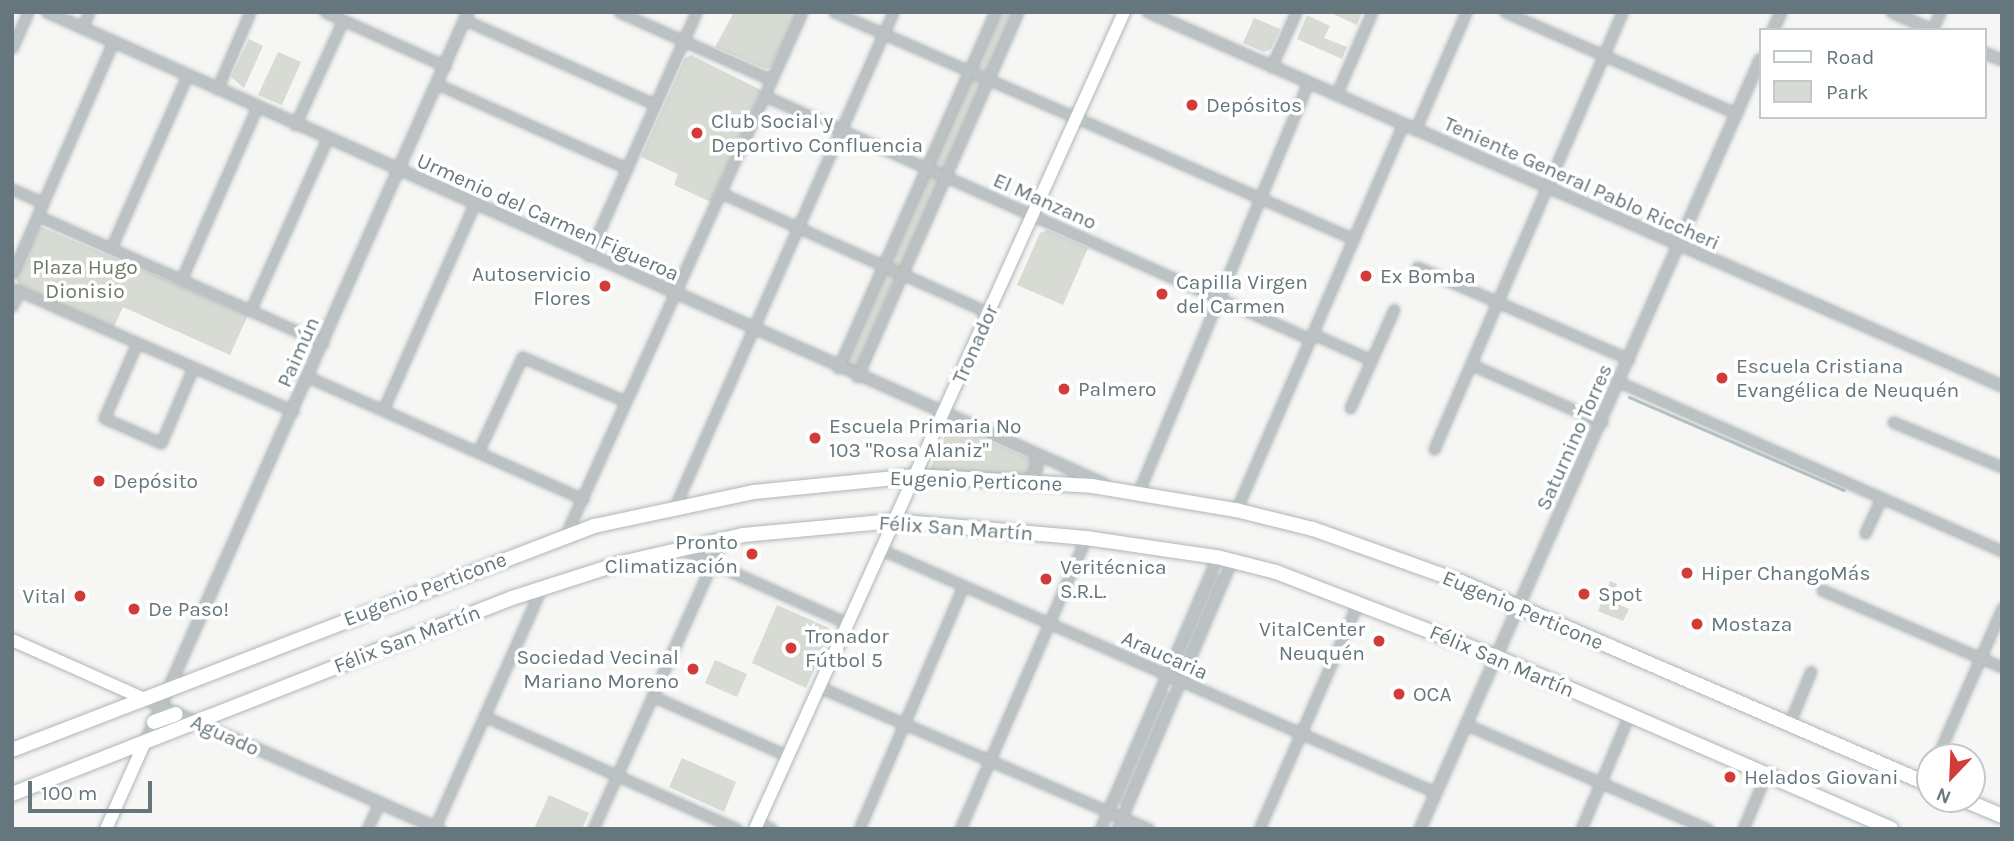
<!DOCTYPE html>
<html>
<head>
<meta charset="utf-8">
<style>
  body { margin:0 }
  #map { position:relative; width:2014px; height:841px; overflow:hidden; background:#f6f6f4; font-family:Karla,sans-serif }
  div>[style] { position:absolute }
  .green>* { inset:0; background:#d7dbd3 }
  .stream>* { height:2.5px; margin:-1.25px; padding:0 1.25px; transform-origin:1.25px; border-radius:1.25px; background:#b3c2c3 }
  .roads { filter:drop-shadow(0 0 2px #aeb6b8) drop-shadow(0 0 2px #aeb6b8) }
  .minor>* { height:9px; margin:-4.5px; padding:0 4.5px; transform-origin:4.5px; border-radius:4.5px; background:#bcc1c3 }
  .tertiary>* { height:10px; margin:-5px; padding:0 5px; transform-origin:5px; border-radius:5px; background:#bcc1c3 }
  .secondary>* { height:12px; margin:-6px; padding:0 6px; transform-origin:6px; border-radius:6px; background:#fff }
  .trunk>* { height:14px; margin:-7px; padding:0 7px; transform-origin:7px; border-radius:7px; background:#fff }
  .dots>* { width:19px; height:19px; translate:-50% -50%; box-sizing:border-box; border:4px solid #fff; border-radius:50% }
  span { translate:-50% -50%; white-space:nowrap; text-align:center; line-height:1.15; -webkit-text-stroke:7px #fff; paint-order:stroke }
  .poi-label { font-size:21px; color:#65777c }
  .left { translate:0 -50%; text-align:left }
  .right { translate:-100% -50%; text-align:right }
  .street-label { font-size:21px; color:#65777c }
  .park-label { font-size:21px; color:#6e7a67 }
  .frame { position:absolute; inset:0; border:14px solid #65777c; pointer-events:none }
  .legend { position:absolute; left:1759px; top:28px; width:228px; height:91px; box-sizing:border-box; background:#fff; border:2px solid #c1c9cb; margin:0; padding:9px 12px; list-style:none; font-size:21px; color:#65777c }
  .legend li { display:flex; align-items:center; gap:14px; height:35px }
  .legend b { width:35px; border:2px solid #c1c9cb }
  .north { position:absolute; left:1916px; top:743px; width:70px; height:70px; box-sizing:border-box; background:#fff; border:2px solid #c1c9cb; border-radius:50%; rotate:203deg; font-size:19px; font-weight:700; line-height:28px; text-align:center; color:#65777c }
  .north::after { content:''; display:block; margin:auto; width:24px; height:32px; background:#d13c39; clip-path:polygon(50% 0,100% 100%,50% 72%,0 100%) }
  .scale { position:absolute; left:28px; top:781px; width:124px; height:32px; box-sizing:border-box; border:4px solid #65777c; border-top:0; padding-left:9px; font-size:21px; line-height:24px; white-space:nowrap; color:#65777c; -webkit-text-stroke:5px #fff; paint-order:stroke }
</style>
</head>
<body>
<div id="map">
  <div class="green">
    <div style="clip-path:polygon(734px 12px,799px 12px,771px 67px,766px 69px,715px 47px)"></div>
    <div style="clip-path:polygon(999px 12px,1014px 12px,987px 73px,975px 67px)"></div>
    <div style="clip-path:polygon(1329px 12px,1362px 12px,1357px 25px)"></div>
    <div style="clip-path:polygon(1307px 15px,1330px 26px,1324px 38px,1347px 47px,1342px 59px,1297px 39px)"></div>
    <div style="clip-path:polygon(1254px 18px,1280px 29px,1271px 49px,1264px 52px,1243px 43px)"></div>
    <div style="clip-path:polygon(249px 39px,263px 46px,244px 88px,231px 77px)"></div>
    <div style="clip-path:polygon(278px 52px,301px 62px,282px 105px,258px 95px)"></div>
    <div style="clip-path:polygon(691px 55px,761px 90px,711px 202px,674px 185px,678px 174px,641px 157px,685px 58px)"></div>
    <div style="clip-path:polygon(970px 77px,983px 83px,943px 171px,931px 166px)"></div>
    <div style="clip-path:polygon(928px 174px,940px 179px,901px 268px,889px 262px)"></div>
    <div style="clip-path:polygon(39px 226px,248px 315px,230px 355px,123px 307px,113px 329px,19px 286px,16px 276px)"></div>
    <div style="clip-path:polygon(1047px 230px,1088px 248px,1063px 305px,1017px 285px,1040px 233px)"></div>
    <div style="clip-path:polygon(884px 272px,896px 277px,856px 369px,844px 363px)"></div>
    <div style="clip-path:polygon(950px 424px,1030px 459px,1034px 465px,1027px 475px,929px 471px)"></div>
    <div style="clip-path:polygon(1215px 572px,1222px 575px,1180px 670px,1173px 667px)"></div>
    <div style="clip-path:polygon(1610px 581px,1617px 584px,1611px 601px,1629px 609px,1623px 621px,1598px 611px)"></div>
    <div style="clip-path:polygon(777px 605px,829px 628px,830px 634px,806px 688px,752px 663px)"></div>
    <div style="clip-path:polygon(715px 660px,747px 674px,737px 697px,705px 683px)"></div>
    <div style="clip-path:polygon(1165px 691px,1171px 693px,1123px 806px,1117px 804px)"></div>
    <div style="clip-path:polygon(682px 758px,736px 782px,724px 812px,669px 787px)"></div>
    <div style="clip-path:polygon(549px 795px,589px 813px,582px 829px,534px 829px)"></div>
  </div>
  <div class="stream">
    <div style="left:1629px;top:397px;width:234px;rotate:23.4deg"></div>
  </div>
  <div class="roads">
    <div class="minor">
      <div style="left:325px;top:12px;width:132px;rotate:24.2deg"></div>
      <div style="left:619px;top:12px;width:167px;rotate:24deg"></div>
      <div style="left:834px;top:12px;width:567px;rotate:23.58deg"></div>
      <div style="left:1505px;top:12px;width:253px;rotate:23.7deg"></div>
      <div style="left:465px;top:20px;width:208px;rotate:23.9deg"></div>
      <div style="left:82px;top:28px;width:17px;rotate:-66deg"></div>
      <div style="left:1932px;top:30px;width:20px;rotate:-66deg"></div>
      <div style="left:12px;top:48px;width:39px;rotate:-66deg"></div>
      <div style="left:1271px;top:67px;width:60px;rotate:-65.6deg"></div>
      <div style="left:437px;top:84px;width:208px;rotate:23.9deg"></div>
      <div style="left:217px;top:89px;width:84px;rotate:-66.8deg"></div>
      <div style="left:1336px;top:95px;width:90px;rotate:-66.6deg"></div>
      <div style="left:765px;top:96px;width:597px;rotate:24.03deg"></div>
      <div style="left:295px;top:125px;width:115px;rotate:-65.4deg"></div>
      <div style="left:1415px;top:130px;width:129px;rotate:-66.6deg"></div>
      <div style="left:12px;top:189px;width:34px;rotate:24deg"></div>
      <div style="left:721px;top:193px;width:294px;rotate:24.1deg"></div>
      <div style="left:38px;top:216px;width:312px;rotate:24deg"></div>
      <div style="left:111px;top:248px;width:188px;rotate:-66.2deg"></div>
      <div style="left:588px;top:256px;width:267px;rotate:-66.1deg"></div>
      <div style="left:1417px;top:267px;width:231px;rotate:23.5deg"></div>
      <div style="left:12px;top:274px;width:253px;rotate:-66.5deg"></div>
      <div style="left:181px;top:280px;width:189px;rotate:-66.3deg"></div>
      <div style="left:12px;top:288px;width:307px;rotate:23.6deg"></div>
      <div style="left:12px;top:306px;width:17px;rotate:-65deg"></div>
      <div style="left:250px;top:311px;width:188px;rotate:-65.9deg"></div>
      <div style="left:1313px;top:334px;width:64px;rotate:24.1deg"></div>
      <div style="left:137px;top:343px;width:82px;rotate:113.7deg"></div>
      <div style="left:104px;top:418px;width:62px;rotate:23.7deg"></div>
      <div style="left:161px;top:443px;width:82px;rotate:-66.9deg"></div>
      <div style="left:1472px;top:365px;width:142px;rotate:23.7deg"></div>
      <div style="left:838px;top:368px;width:389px;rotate:-66.2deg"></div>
      <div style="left:308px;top:377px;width:301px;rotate:23.9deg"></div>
      <div style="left:857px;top:377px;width:399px;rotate:-66.2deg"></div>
      <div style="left:1619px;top:382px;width:419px;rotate:23.8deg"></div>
      <div style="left:1350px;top:408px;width:108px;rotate:-66deg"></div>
      <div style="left:383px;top:410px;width:224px;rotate:-66.1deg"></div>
      <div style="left:1893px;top:422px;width:118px;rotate:22.4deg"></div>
      <div style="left:1434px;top:449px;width:476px;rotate:-66.7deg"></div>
      <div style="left:478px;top:452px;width:105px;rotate:-65.1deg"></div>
      <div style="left:522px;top:357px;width:112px;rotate:23.1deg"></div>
      <div style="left:1138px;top:493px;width:444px;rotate:-67.5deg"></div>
      <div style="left:675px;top:506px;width:540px;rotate:-66.19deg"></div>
      <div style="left:1236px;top:510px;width:420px;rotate:-66.6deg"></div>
      <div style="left:1865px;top:533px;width:38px;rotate:-65deg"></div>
      <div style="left:565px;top:536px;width:575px;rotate:-65.66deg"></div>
      <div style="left:880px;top:549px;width:606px;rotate:23.65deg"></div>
      <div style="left:683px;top:550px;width:180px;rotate:24deg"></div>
      <div style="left:1822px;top:590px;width:196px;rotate:23.2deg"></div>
      <div style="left:819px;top:687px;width:359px;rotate:23.3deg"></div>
      <div style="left:652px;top:696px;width:149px;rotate:23.8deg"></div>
      <div style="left:484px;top:716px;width:277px;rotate:24.1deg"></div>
      <div style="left:1465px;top:724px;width:265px;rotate:23.4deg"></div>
      <div style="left:1789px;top:724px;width:57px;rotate:-67.5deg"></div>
      <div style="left:1937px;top:757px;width:163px;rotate:-66.4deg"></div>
      <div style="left:758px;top:823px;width:15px;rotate:23deg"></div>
      <div style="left:367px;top:829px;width:29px;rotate:-65deg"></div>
      <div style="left:434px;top:829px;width:263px;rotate:-66deg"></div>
      <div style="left:593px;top:829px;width:318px;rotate:-65.9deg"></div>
      <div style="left:859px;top:829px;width:264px;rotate:-66.8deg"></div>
      <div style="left:960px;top:829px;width:317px;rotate:-66.6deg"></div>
      <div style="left:1100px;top:829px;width:296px;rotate:-66.7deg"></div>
      <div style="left:1117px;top:829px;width:293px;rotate:-66.9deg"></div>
      <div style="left:1259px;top:829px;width:248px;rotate:-66.4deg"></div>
      <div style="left:1581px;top:829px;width:124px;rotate:-67.2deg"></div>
      <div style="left:1743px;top:829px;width:60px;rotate:-67.3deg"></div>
    </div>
    <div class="tertiary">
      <div style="left:47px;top:12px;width:1158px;rotate:24.06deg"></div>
      <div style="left:1148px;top:12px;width:932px;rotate:23.65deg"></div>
      <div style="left:1892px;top:12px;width:44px;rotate:24.2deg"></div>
      <div style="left:1773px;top:30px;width:20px;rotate:-66deg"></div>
      <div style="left:1984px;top:53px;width:19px;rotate:21deg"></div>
      <div style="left:1028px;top:481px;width:16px;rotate:-55deg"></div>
      <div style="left:1037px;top:468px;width:14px;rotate:-98deg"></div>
      <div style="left:142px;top:698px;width:325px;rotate:23.8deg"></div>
      <div style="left:145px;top:742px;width:798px;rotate:-66.13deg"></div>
      <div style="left:1420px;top:829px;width:841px;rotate:-66.15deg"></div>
    </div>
    <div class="secondary">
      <div style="left:12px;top:640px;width:142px;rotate:24deg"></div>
      <div style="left:106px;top:829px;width:95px;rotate:-65.9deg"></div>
      <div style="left:755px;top:829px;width:896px;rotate:-65.69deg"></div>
    </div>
    <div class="trunk">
      <div style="left:154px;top:722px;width:23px;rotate:-20deg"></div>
      <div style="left:12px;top:750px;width:624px;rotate:-21.05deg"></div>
      <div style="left:594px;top:526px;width:164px;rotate:-12deg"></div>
      <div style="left:754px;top:492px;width:162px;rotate:-5.7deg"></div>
      <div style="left:915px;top:476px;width:177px;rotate:3.2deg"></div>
      <div style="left:1092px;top:486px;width:146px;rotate:9.5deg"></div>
      <div style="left:1236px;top:510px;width:79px;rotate:13.9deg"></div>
      <div style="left:1313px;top:529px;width:157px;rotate:19.7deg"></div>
      <div style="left:1461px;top:582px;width:511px;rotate:23.4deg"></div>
      <div style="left:12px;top:794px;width:537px;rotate:-21.41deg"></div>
      <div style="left:512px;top:598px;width:114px;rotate:-17.8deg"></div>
      <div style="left:621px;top:563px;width:125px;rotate:-12.9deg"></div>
      <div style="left:743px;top:535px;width:151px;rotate:-5.3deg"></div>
      <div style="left:893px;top:521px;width:194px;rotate:5deg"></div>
      <div style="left:1086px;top:538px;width:132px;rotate:8.3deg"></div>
      <div style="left:1217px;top:557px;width:61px;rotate:14.3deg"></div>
      <div style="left:1276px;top:572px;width:234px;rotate:21.1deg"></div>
      <div style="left:1494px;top:656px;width:433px;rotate:23.5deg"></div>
      <div style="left:1962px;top:799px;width:43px;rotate:23deg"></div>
    </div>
  </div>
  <div class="dots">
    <div style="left:1192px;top:105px;background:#d13c39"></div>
    <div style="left:697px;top:133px;background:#d13c39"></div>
    <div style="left:1366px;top:276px;background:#d13c39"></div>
    <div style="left:605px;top:286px;background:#d13c39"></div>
    <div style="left:1162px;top:294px;background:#d13c39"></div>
    <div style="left:1722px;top:378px;background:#d13c39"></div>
    <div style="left:1064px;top:389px;background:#d13c39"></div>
    <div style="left:815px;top:438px;background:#d13c39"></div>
    <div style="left:99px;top:481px;background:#d13c39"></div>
    <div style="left:752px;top:554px;background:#d13c39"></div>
    <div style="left:1687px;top:573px;background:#d13c39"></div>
    <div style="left:1046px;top:579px;background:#d13c39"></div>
    <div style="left:1584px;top:594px;background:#d13c39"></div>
    <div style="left:80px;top:596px;background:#d13c39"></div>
    <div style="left:134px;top:609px;background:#d13c39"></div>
    <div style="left:1697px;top:624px;background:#d13c39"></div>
    <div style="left:1379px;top:641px;background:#d13c39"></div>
    <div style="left:791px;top:648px;background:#d13c39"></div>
    <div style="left:693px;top:669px;background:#d13c39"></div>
    <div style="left:1399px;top:694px;background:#d13c39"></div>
    <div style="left:1730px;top:777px;background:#d13c39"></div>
  </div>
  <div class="poi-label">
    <span class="left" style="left:1206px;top:105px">Depósitos</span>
    <span class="left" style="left:711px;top:133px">Club Social y<br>Deportivo Confluencia</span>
    <span class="right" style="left:591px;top:286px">Autoservicio<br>Flores</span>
    <span class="left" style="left:1380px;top:276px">Ex Bomba</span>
    <span class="left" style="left:1176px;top:294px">Capilla Virgen<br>del Carmen</span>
    <span class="left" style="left:1736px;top:378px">Escuela Cristiana<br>Evangélica de Neuquén</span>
    <span class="left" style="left:1078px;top:389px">Palmero</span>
    <span class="left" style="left:829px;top:438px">Escuela Primaria Nº<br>103 "Rosa Alaniz"</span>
    <span class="left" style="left:113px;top:481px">Depósito</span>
    <span class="right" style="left:738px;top:554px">Pronto<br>Climatización</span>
    <span class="left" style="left:1060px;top:579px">Veritécnica<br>S.R.L.</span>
    <span class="left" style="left:1701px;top:573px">Hiper ChangoMás</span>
    <span class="left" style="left:1598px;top:594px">Spot</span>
    <span class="right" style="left:66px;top:596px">Vital</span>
    <span class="left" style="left:148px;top:609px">De Paso!</span>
    <span class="left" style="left:1711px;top:624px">Mostaza</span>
    <span class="right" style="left:1365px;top:641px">VitalCenter<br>Neuquén</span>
    <span class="left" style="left:805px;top:648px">Tronador<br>Fútbol 5</span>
    <span class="right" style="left:679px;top:669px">Sociedad Vecinal<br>Mariano Moreno</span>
    <span class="left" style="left:1413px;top:694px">OCA</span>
    <span class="left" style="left:1744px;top:777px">Helados Giovani</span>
  </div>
  <div class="street-label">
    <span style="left:1582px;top:183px;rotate:24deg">Teniente General Pablo Riccheri</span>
    <span style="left:1045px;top:201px;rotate:24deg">El Manzano</span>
    <span style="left:548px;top:217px;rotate:24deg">Urmenio del Carmen Figueroa</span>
    <span style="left:975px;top:344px;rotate:-66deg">Tronador</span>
    <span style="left:298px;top:352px;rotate:-66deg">Paimún</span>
    <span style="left:1574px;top:437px;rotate:-66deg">Saturnino Torres</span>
    <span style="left:976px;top:481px;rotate:2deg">Eugenio Perticone</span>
    <span style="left:956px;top:528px;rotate:4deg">Félix San Martín</span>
    <span style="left:425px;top:589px;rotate:-21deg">Eugenio Perticone</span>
    <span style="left:1523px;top:610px;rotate:23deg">Eugenio Perticone</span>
    <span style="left:407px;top:639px;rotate:-21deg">Félix San Martín</span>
    <span style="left:1165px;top:655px;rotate:24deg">Araucaria</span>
    <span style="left:1502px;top:661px;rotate:23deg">Félix San Martín</span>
    <span style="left:225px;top:735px;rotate:24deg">Aguado</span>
  </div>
  <div class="park-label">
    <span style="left:85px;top:279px">Plaza Hugo<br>Dionisio</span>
  </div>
  <div class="frame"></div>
  <ul class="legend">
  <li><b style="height:9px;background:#fff"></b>Road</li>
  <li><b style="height:19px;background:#d7dbd3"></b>Park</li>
  </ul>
  <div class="north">N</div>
  <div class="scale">100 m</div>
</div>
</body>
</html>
